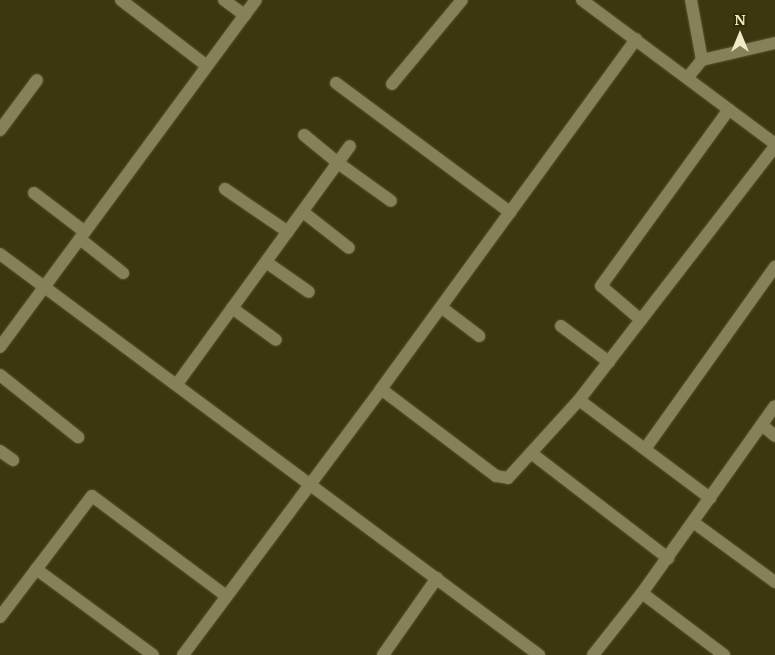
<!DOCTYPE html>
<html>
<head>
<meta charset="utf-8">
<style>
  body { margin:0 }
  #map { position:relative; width:775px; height:655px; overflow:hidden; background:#3b3710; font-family:Merriweather,serif }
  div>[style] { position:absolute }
  .roads { filter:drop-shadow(0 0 1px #58542d) drop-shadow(0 0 1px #58542d) }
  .minor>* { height:12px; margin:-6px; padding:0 6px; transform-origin:6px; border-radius:6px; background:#858158 }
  span { translate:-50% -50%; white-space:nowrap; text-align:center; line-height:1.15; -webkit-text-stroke:4px #312d04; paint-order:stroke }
  .north { position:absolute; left:715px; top:10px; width:50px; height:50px; -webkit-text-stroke:4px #312d04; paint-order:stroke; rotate:0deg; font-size:14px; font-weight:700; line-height:20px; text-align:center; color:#eeebc6 }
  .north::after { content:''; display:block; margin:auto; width:18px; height:22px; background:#eeebc6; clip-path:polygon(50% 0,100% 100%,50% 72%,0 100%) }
</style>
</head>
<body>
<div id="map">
  <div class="roads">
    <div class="minor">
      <div style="left:121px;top:0;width:108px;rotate:37.5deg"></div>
      <div style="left:224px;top:0;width:26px;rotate:36deg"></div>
      <div style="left:582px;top:0;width:241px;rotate:36.7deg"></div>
      <div style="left:691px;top:0;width:61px;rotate:79.6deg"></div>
      <div style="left:688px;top:77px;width:22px;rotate:-51deg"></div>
      <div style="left:702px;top:60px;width:75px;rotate:-13.1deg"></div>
      <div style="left:336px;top:83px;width:217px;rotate:36.6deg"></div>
      <div style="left:392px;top:84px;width:109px;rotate:-50.2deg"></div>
      <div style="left:0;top:130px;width:62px;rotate:-53.5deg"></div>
      <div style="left:304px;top:135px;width:44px;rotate:39.5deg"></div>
      <div style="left:338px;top:163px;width:65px;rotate:35.6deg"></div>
      <div style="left:225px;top:189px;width:76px;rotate:34.3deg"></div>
      <div style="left:34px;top:193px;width:64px;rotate:37.4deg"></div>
      <div style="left:303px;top:212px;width:58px;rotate:38deg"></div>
      <div style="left:80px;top:239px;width:55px;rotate:38.3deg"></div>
      <div style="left:0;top:254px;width:672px;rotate:36.65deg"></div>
      <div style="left:266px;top:262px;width:52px;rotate:34.9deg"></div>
      <div style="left:441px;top:307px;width:48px;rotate:37.3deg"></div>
      <div style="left:232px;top:308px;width:54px;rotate:36deg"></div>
      <div style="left:641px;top:320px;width:52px;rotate:-139.6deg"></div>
      <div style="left:601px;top:286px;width:218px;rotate:-54.1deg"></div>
      <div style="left:561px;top:326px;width:60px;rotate:36.9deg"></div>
      <div style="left:0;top:347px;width:431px;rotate:-53.6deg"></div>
      <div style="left:0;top:375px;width:100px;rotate:38.5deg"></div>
      <div style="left:177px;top:384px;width:294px;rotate:-54deg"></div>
      <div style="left:381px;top:389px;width:144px;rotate:37.1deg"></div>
      <div style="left:496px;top:476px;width:12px;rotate:9deg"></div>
      <div style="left:508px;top:478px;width:105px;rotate:-47.7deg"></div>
      <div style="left:579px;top:400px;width:321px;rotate:-52.3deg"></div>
      <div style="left:579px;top:400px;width:164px;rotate:36.8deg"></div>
      <div style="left:762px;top:425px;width:17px;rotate:40deg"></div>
      <div style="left:645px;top:449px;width:224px;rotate:-54.5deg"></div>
      <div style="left:0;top:451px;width:16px;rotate:35deg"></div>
      <div style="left:531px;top:453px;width:173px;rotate:37.5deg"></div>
      <div style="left:693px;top:522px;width:102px;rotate:36.2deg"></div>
      <div style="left:36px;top:569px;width:145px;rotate:36.3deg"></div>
      <div style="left:642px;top:593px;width:103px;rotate:37.1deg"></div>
      <div style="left:0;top:617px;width:152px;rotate:-52.8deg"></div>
      <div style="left:92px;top:496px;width:167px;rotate:36.7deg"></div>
      <div style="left:183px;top:655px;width:332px;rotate:-53.3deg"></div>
      <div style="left:381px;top:389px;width:433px;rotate:-53.9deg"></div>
      <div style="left:383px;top:655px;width:94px;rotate:-55deg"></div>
      <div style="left:593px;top:655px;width:79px;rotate:-51.7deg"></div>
      <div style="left:642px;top:593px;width:229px;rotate:-54.6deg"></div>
    </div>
  </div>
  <div class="north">N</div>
</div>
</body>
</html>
